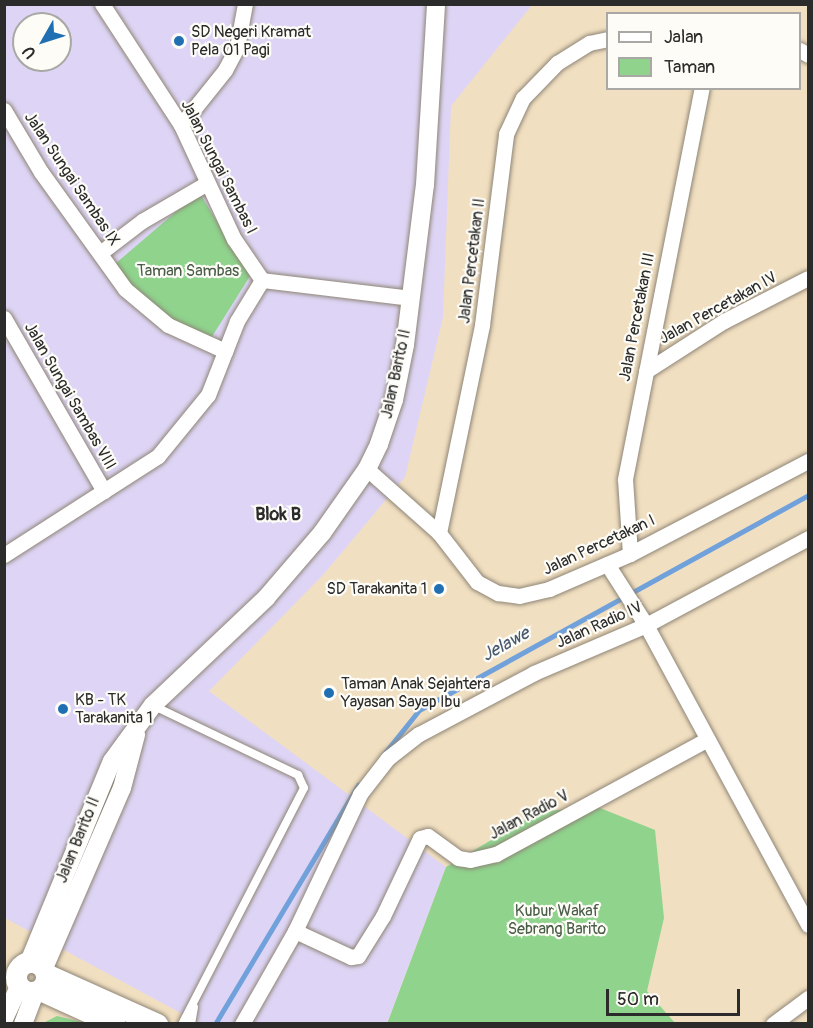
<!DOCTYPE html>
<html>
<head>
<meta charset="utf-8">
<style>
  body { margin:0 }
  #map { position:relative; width:813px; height:1028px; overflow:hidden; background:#f1dfc1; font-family:Pangolin,sans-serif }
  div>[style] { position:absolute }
  .built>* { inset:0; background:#ded5f6 }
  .green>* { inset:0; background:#8fd38d }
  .stream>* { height:5px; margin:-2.5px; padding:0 2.5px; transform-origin:2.5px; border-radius:2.5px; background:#71a1db }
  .roads { filter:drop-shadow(0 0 2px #8e8576) drop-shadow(0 0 2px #8e8576) }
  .service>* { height:8px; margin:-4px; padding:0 4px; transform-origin:4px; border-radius:4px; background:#fff }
  .minor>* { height:15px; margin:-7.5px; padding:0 7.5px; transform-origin:7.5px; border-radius:7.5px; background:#fff }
  .tertiary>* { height:18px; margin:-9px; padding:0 9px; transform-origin:9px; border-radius:9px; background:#fff }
  .secondary>* { height:21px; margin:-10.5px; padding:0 10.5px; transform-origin:10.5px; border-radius:10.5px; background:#fff }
  .secondary>.ring { margin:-10.5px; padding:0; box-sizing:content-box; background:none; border:21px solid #fff; border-radius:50% }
  .dots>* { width:16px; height:16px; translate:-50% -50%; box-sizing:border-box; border:3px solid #fdfcf7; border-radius:50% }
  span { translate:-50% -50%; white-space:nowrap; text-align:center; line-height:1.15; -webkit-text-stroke:4.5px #fdfcf7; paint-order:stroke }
  .poi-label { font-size:16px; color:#2b2b2b }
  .left { translate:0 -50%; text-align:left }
  .right { translate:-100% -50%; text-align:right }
  .street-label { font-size:16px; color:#2b2b2b }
  .park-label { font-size:16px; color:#495d48 }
  .neighbourhood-label { font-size:18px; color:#2b2b2b; font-weight:700 }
  .water-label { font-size:18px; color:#475a71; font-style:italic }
  .frame { position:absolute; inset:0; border:6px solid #2b2b2b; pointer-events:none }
  .legend { position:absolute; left:606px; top:12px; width:195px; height:78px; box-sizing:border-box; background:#fdfcf7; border:2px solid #a9a8a5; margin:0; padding:8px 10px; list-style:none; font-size:18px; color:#2b2b2b }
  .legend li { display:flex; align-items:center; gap:12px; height:30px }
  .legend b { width:30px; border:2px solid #a9a8a5 }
  .north { position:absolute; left:12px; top:12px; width:60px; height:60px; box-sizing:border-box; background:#fdfcf7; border:2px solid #a9a8a5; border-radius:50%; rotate:231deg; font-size:16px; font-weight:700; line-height:24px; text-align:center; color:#2b2b2b }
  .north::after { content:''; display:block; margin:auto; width:21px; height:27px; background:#1f6fb2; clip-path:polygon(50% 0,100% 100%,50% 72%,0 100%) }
  .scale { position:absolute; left:606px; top:989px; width:134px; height:27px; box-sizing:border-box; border:3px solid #2b2b2b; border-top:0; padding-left:8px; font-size:18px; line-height:21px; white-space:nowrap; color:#2b2b2b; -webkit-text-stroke:4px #fdfcf7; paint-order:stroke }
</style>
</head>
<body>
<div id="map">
  <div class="built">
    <div style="clip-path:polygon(evenodd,4px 5px,532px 5px,451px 106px,443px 317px,405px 477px,323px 575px,209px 691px,446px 867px,387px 1023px,199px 1023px,5px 918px,4px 5px,24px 24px,60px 24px,60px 60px,24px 60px,24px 24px)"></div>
  </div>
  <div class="green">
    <div style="clip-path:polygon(199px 192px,250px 276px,208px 343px,164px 317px,141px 297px,115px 264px)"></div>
    <div style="clip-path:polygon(595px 806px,655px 830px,664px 918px,647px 991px,675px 1023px,387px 1024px,446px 867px,538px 812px)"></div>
    <div style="clip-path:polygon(57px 1016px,86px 1023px,43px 1023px)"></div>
  </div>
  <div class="stream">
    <div style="left:383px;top:755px;width:58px;rotate:-51.3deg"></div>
    <div style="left:419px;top:710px;width:444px;rotate:-28.9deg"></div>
    <div style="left:215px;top:1024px;width:279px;rotate:-59.1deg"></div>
  </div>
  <div class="roads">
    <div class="service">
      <div style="left:154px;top:706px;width:160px;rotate:25.6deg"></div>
      <div style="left:298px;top:775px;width:14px;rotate:65deg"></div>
      <div style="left:304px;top:788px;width:266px;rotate:117.3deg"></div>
      <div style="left:191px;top:1024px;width:17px;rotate:-80deg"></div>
    </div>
    <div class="minor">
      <div style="left:102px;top:4px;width:145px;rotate:56.9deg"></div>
      <div style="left:181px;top:125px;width:126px;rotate:65.1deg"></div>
      <div style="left:234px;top:239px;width:50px;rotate:55.7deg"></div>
      <div style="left:262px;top:280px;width:149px;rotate:6.9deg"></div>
      <div style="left:800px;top:50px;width:9px;rotate:32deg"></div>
      <div style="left:4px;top:110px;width:72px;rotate:59.2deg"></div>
      <div style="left:41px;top:172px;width:144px;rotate:54.3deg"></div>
      <div style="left:125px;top:289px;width:56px;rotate:39.9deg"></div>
      <div style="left:168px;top:325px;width:63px;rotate:24.5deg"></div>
      <div style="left:181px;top:125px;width:70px;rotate:-51.3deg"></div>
      <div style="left:225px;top:70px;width:26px;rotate:-62deg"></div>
      <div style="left:237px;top:47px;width:44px;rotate:-79.5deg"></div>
      <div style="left:100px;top:253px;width:53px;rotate:-37.3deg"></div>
      <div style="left:142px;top:221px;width:75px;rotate:-30.3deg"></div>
      <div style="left:4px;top:318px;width:200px;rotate:60deg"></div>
      <div style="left:646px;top:371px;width:93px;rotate:-32.7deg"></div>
      <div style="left:724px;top:321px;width:94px;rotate:-27.1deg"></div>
      <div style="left:367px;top:469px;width:96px;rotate:41.6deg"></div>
      <div style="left:439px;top:533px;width:62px;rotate:52.2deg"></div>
      <div style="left:477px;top:582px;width:24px;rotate:28deg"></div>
      <div style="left:498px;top:593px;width:21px;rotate:8deg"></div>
      <div style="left:519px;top:596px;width:31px;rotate:-13deg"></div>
      <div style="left:549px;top:589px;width:88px;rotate:-23.4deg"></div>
      <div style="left:630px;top:554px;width:201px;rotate:-27.6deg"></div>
      <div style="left:439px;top:533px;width:212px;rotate:-78.3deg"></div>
      <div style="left:482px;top:325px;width:193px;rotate:-82.8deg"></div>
      <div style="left:506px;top:134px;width:40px;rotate:-65deg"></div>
      <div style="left:523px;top:98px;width:49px;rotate:-45.8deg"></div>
      <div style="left:557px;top:63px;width:38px;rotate:-32deg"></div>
      <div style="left:589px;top:43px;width:19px;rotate:-12deg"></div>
      <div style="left:630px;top:554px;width:75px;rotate:-93.8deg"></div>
      <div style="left:625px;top:479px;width:399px;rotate:-78.9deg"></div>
      <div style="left:4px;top:555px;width:183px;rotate:-32.7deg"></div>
      <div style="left:158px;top:456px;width:79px;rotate:-50.7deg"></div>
      <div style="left:208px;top:395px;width:79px;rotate:-68.6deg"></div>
      <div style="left:237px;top:321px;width:48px;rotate:-58.6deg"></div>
      <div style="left:607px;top:564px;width:72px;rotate:57.4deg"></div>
      <div style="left:646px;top:625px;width:341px;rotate:61.6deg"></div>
      <div style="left:295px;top:931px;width:62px;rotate:24.9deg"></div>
      <div style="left:351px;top:957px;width:7px;rotate:-8deg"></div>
      <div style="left:358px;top:956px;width:47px;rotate:-58deg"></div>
      <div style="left:383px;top:916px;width:86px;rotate:-64.6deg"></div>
      <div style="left:420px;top:838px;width:8px;rotate:-14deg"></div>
      <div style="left:428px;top:836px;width:37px;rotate:36deg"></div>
      <div style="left:458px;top:858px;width:12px;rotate:9deg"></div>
      <div style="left:470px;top:860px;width:27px;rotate:-13deg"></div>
      <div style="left:496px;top:854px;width:239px;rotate:-28.5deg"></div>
      <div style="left:242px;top:1024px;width:107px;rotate:-60.3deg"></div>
      <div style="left:295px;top:931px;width:152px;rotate:-64.6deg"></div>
      <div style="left:360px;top:794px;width:46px;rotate:-52.1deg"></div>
      <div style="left:388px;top:758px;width:39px;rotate:-38deg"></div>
      <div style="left:419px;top:734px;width:130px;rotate:-27.9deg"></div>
      <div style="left:534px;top:673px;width:122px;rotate:-23.2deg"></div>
      <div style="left:646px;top:625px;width:184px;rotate:-28.2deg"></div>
      <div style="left:773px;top:1024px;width:44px;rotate:-36.6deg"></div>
    </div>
    <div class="tertiary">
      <div style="left:29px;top:962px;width:217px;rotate:-67.6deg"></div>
      <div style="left:112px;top:761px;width:69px;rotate:-53.8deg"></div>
      <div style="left:153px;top:705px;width:156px;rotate:-43.4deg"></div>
      <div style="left:266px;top:598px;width:86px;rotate:-49.3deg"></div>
      <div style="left:322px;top:533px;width:78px;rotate:-54.9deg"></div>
      <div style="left:367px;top:469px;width:28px;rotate:-64deg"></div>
      <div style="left:379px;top:444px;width:46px;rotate:-71.2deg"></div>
      <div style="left:394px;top:400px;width:56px;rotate:-78.7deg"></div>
      <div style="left:405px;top:345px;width:161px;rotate:-82.9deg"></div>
      <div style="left:425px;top:185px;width:181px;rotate:-86.5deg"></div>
      <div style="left:44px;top:968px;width:196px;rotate:-66.6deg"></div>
      <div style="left:122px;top:788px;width:55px;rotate:-75.2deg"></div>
      <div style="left:4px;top:1019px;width:35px;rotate:-65deg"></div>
      <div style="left:23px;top:1024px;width:34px;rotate:-69deg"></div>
    </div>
    <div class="secondary">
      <div class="ring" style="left:16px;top:962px;width:9px;height:9px"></div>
      <div style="left:46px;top:974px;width:122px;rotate:24.2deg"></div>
      <div style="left:40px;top:990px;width:82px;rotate:24.4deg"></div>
    </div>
  </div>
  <div class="dots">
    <div style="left:179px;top:41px;background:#1f6fb2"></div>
    <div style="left:439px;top:589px;background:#1f6fb2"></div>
    <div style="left:329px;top:693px;background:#1f6fb2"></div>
    <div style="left:63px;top:709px;background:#1f6fb2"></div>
  </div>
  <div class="poi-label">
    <span class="left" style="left:191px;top:41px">SD Negeri Kramat<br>Pela 01 Pagi</span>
    <span class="right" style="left:427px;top:589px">SD Tarakanita 1</span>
    <span class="left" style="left:341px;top:693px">Taman Anak Sejahtera<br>Yayasan Sayap Ibu</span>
    <span class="left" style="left:75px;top:709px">KB - TK<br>Tarakanita 1</span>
  </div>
  <div class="street-label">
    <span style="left:219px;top:167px;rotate:63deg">Jalan Sungai Sambas I</span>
    <span style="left:72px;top:179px;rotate:56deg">Jalan Sungai Sambas IX</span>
    <span style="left:472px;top:261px;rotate:-83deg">Jalan Percetakan II</span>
    <span style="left:718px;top:308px;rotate:-29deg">Jalan Percetakan IV</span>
    <span style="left:637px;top:317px;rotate:-79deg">Jalan Percetakan III</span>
    <span style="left:396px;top:374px;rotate:-78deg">Jalan Barito II</span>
    <span style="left:70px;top:396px;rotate:60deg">Jalan Sungai Sambas VIII</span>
    <span style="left:599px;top:545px;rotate:-25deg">Jalan Percetakan I</span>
    <span style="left:599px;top:625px;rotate:-24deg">Jalan Radio IV</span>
    <span style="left:529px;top:815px;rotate:-28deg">Jalan Radio V</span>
    <span style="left:78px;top:840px;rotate:-68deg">Jalan Barito II</span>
  </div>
  <div class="park-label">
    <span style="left:188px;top:271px">Taman Sambas</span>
    <span style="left:557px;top:920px">Kubur Wakaf<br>Sebrang Barito</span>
  </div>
  <div class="neighbourhood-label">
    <span style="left:278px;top:515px">Blok B</span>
  </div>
  <div class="water-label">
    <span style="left:506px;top:645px;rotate:-29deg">Jelawe</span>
  </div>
  <div class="frame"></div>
  <ul class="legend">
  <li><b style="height:8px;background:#fff"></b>Jalan</li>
  <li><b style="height:16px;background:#8fd38d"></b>Taman</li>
  </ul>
  <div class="north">U</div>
  <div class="scale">50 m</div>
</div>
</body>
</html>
